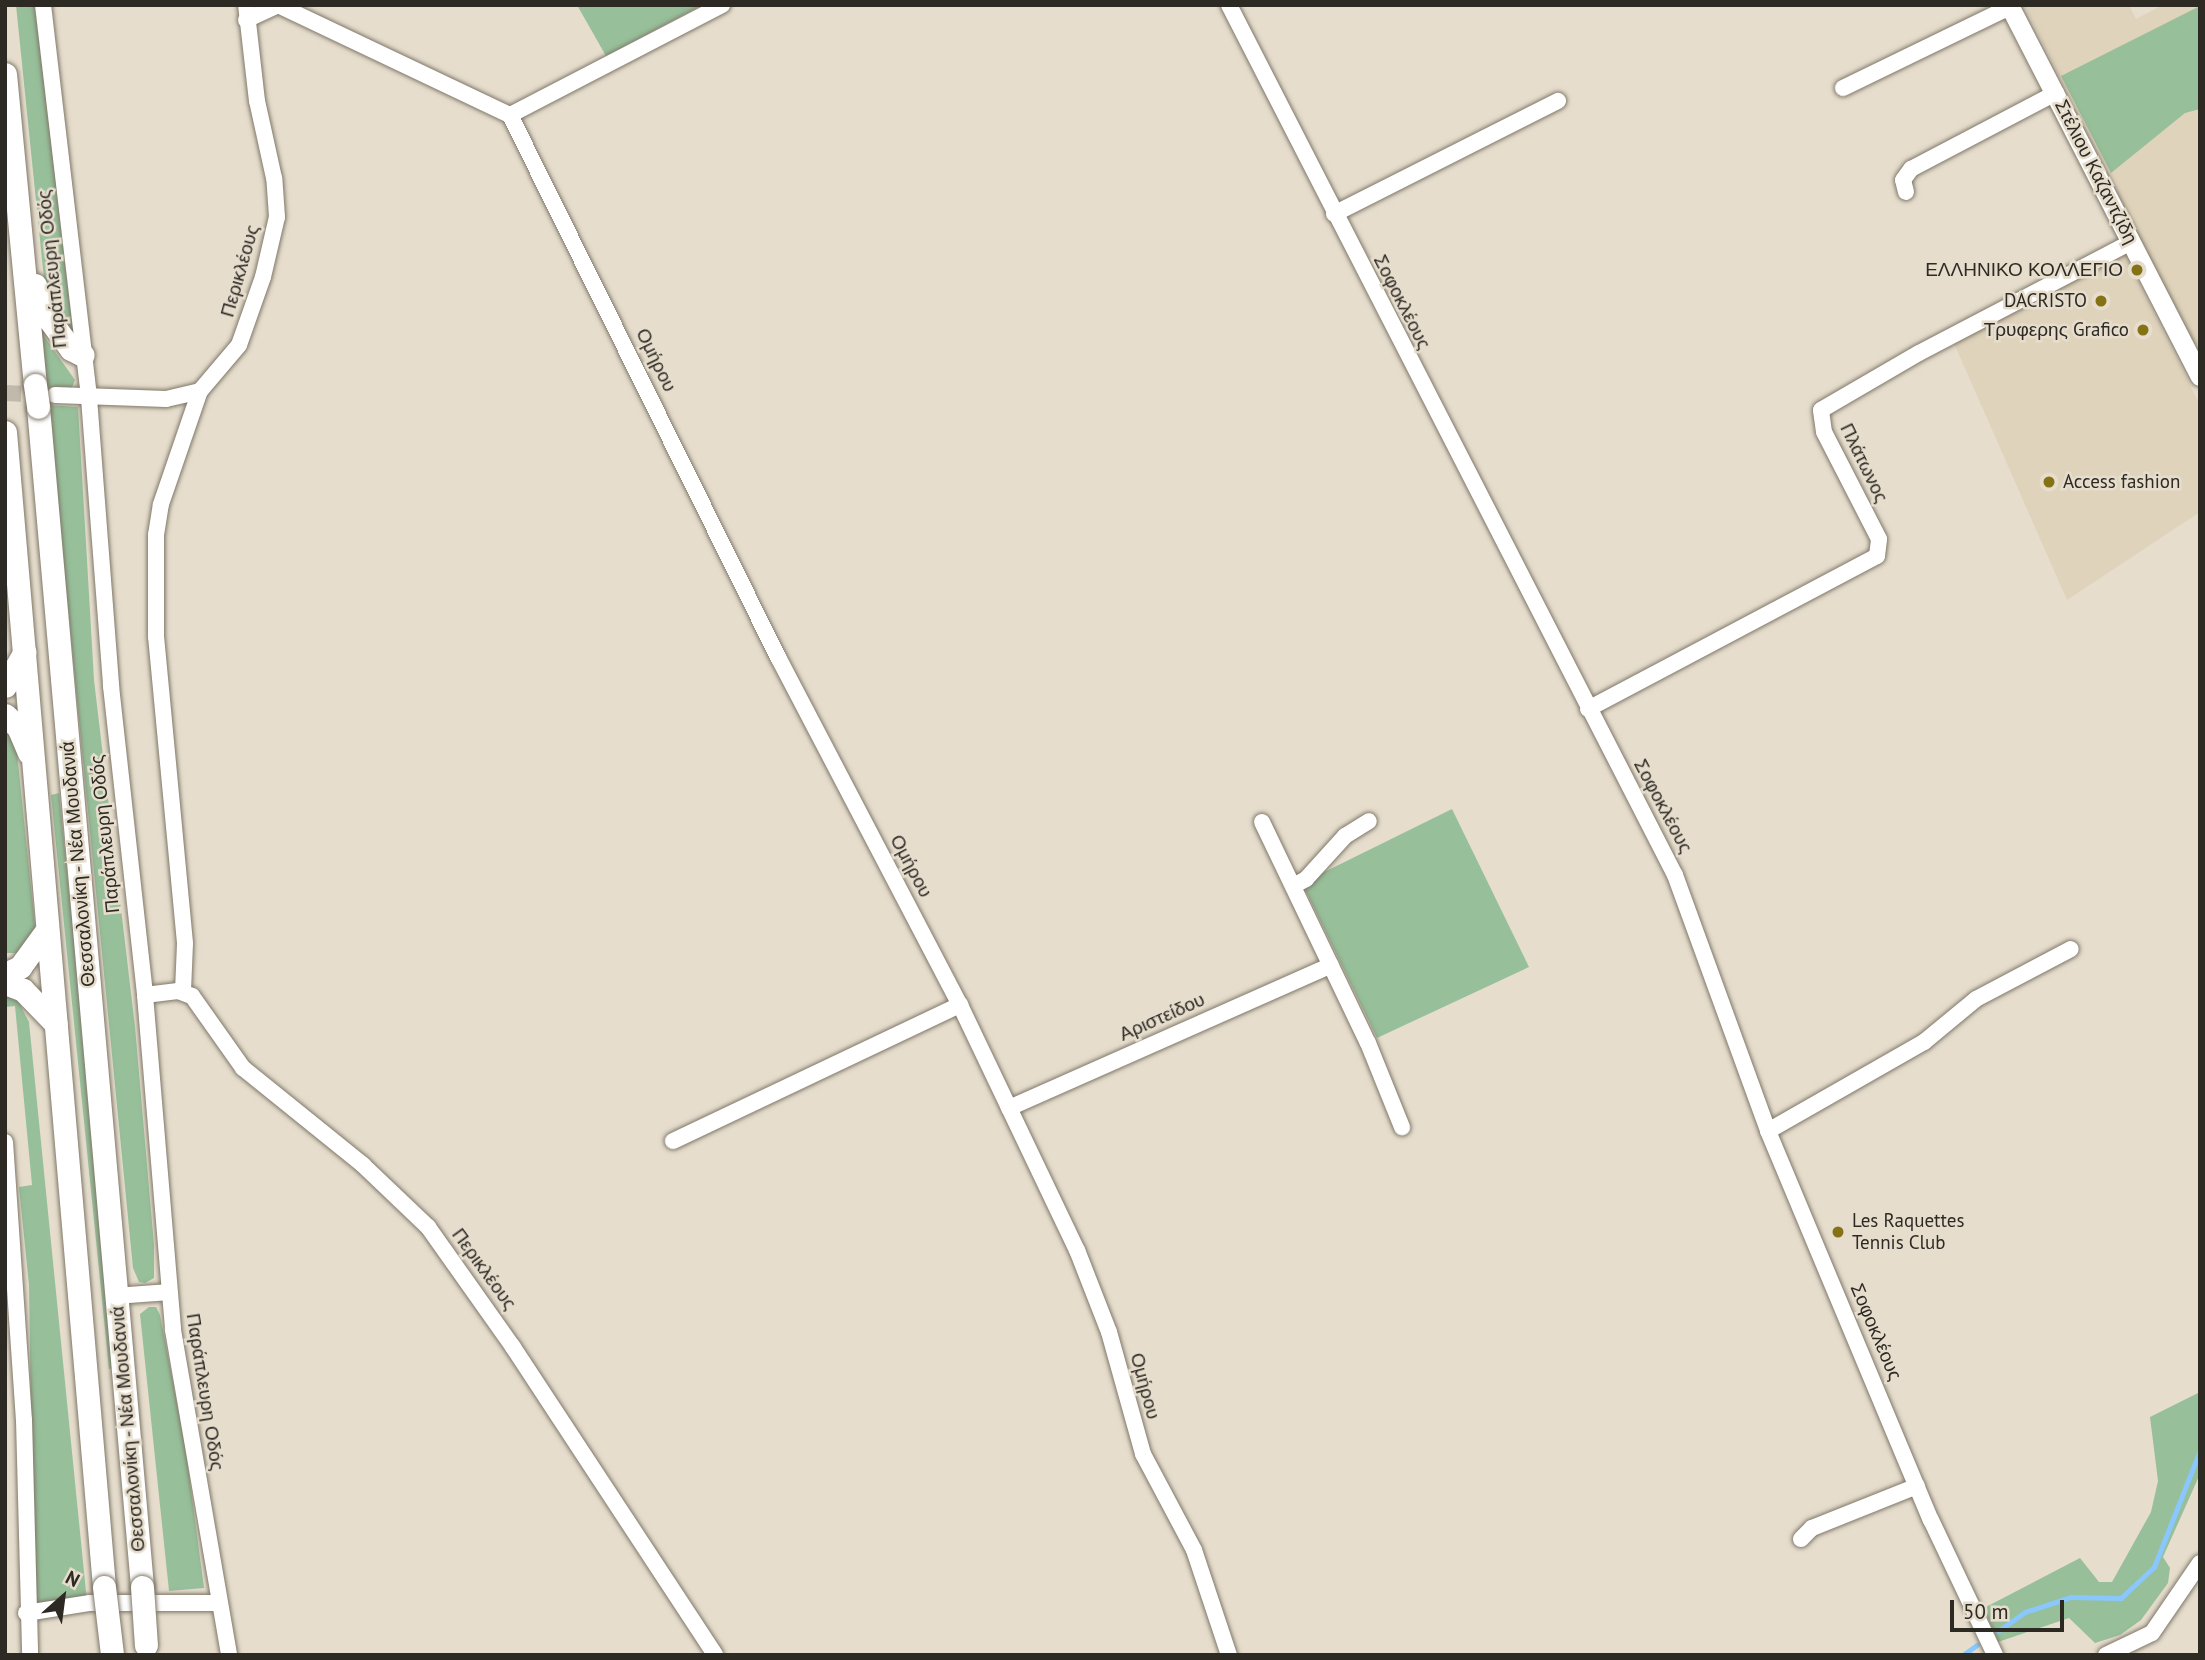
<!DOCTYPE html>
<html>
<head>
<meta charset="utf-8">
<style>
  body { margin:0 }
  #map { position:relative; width:2205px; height:1660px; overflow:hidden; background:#e6ddcd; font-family:"PT Sans",sans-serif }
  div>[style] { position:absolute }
  .built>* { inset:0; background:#dfd3bc }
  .green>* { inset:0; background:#97bf9a }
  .stream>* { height:4.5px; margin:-2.25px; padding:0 2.25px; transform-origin:2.25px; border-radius:2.25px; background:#8ac7fd }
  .minor-tunnel>* { height:16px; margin-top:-8px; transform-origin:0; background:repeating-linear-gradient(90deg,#c1b9ab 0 16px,transparent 0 24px) }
  .roads { filter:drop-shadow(0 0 2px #7f7768) drop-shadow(0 0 2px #7f7768) }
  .minor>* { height:16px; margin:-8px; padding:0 8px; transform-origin:8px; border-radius:8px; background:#fff }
  .major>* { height:19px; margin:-9.5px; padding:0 9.5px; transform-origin:9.5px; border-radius:9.5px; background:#fff }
  .highway>* { height:23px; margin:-11.5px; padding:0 11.5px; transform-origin:11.5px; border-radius:11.5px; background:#fff }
  .bridges { filter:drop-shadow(0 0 2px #7f7768) drop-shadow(0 0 2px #7f7768) }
  .highway-bridge>* { height:23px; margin:-11.5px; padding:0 11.5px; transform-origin:11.5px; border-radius:11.5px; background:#fff }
  .dots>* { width:19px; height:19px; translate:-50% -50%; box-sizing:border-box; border:4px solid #e6ddcd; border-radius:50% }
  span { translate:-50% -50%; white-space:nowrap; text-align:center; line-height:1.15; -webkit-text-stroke:5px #e6ddcd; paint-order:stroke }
  .street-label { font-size:19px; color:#2d2a24 }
  .poi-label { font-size:19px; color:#2d2a24 }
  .right { translate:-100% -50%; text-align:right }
  .left { translate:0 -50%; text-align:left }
  .frame { position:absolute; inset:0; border:7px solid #2d2a24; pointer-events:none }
  .north { position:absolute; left:28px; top:1562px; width:70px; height:70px; -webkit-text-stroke:5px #e6ddcd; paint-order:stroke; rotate:28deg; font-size:19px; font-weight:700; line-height:28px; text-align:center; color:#2d2a24 }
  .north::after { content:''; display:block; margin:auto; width:24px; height:32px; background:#2d2a24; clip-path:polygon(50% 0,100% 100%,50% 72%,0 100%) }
  .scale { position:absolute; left:1950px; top:1600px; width:114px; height:32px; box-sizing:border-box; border:4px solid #2d2a24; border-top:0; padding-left:9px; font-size:21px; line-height:24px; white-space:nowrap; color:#2d2a24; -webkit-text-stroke:5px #e6ddcd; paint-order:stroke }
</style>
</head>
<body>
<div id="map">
  <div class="built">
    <div style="clip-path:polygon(2024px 5px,2129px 5px,2136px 19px,2163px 5px,2200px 5px,2200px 343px,2193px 345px)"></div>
    <div style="clip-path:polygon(2123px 252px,2200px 405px,2200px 512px,2067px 600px,1953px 341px)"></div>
  </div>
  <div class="green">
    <div style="clip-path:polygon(16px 5px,36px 5px,75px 340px,46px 298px)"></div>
    <div style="clip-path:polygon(577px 5px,702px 5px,606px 56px)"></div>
    <div style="clip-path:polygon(2200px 6px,2200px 109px,2185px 113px,2111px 173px,2061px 76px)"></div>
    <div style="clip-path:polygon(41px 332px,75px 380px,71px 390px,43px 391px)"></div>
    <div style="clip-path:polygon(48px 405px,78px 407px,94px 680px,135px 1027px,154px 1245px,154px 1278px,145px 1283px,139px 1282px,133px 1268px)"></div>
    <div style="clip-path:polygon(5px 722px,16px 743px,36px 936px,25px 953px,6px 953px,5px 946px)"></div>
    <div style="clip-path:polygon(59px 793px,118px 1367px,109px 1369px,51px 795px)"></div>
    <div style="clip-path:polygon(1452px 809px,1529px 967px,1377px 1038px,1302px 883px)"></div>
    <div style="clip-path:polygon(5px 996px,16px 997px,29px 1022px,87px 1602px,34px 1607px,29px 1285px,19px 1187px,32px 1185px,15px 1006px,5px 1007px)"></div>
    <div style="clip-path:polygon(149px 1307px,156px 1307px,160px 1315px,185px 1444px,204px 1588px,169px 1591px,140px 1314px)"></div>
    <div style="clip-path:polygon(2200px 1392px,2200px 1474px,2163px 1557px,2170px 1568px,2168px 1583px,2141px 1620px,2120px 1635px,2095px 1643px,2069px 1618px,1998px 1642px,1984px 1608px,2080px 1558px,2099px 1582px,2112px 1582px,2151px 1512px,2158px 1481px,2150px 1417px)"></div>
  </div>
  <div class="stream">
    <div style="left:1998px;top:1631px;width:33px;rotate:-35deg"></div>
    <div style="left:2025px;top:1612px;width:48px;rotate:-18.1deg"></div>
    <div style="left:2071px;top:1597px;width:50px;rotate:1.1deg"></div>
    <div style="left:2121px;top:1598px;width:45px;rotate:-43.2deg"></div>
    <div style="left:2154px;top:1567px;width:126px;rotate:-68.5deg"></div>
    <div style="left:1963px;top:1655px;width:17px;rotate:-36deg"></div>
  </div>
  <div class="minor-tunnel">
    <div style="left:5px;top:393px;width:41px;rotate:2.8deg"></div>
  </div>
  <div class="roads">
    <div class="minor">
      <div style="left:43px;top:5px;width:396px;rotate:83.3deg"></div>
      <div style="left:89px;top:398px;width:289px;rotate:85.6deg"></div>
      <div style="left:111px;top:686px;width:311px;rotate:83.7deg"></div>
      <div style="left:145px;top:995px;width:336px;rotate:85.2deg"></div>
      <div style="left:173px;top:1330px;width:330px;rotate:80.2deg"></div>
      <div style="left:278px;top:5px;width:257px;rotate:25.4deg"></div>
      <div style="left:510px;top:115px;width:239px;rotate:-27.4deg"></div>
      <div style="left:1229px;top:5px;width:978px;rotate:62.86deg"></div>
      <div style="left:1675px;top:875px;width:272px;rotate:70deg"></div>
      <div style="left:1768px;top:1131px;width:422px;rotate:67.3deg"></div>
      <div style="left:1931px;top:1520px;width:149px;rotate:64.6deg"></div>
      <div style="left:246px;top:20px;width:35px;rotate:-25deg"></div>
      <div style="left:1843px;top:88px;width:186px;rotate:-25.9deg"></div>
      <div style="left:510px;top:115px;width:605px;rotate:63.69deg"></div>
      <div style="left:778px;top:657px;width:393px;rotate:62.4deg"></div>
      <div style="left:960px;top:1005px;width:272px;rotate:64.5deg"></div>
      <div style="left:1077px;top:1250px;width:88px;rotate:68.7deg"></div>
      <div style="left:1109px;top:1332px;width:127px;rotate:74.4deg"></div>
      <div style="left:1143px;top:1454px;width:109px;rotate:62deg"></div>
      <div style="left:1194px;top:1550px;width:111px;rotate:71.6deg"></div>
      <div style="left:1906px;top:192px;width:12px;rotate:-104deg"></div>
      <div style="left:1903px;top:180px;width:14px;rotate:-54deg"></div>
      <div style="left:1911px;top:169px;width:164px;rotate:-27.7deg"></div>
      <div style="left:1334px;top:214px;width:251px;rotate:-26.8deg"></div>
      <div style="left:55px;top:395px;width:111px;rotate:2.1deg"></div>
      <div style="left:166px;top:399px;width:35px;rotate:-13deg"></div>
      <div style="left:200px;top:391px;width:60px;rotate:-49.7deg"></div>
      <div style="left:239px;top:345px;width:72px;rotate:-70.6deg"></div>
      <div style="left:263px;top:277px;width:62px;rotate:-76.9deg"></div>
      <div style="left:277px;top:217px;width:39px;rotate:-94deg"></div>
      <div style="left:274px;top:178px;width:79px;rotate:-102.4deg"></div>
      <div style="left:257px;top:101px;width:97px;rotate:-96.5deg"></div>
      <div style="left:1588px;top:709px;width:327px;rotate:-27.9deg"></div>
      <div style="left:1877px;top:556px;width:17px;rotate:-83deg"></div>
      <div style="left:1879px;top:539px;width:120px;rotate:-117.2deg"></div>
      <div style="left:1824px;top:432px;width:22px;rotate:-98deg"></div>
      <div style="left:1821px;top:410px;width:113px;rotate:-30.2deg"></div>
      <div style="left:1919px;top:353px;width:239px;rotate:-27.6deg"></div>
      <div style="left:1262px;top:822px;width:245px;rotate:64.4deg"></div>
      <div style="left:1368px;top:1043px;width:91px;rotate:68deg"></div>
      <div style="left:1293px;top:886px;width:15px;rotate:-28deg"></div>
      <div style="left:1306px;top:879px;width:58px;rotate:-47.8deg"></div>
      <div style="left:1345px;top:836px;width:28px;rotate:-32deg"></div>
      <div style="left:183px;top:991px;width:48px;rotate:-87.6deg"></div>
      <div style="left:185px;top:943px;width:307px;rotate:-95.4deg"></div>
      <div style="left:156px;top:637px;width:102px;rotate:-90deg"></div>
      <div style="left:156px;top:535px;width:31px;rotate:-81deg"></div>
      <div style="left:161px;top:504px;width:120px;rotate:-71deg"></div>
      <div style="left:145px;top:995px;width:33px;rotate:-7deg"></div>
      <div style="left:178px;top:991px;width:15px;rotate:20deg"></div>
      <div style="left:192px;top:996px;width:88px;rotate:54.7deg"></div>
      <div style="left:243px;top:1068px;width:154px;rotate:38.9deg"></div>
      <div style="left:363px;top:1165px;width:90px;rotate:43.6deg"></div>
      <div style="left:428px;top:1227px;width:147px;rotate:54.7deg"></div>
      <div style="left:513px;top:1347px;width:368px;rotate:56.7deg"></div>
      <div style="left:1009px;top:1108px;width:352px;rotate:-23.9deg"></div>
      <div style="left:1768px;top:1131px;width:180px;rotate:-29.7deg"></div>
      <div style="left:1924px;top:1042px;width:67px;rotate:-39.6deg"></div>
      <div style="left:1976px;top:999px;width:107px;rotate:-27.8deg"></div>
      <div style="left:673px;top:1141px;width:318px;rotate:-25.4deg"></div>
      <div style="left:5px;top:1142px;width:279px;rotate:86.1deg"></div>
      <div style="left:24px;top:1420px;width:235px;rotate:88.5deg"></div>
      <div style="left:116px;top:1296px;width:53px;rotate:-4.3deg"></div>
      <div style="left:1801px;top:1539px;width:16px;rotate:-45deg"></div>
      <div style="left:1812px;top:1528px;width:113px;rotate:-21.8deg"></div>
      <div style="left:26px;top:1613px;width:65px;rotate:-8.9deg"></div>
      <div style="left:90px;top:1603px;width:129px"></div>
      <div style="left:2106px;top:1655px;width:51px;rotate:-25.6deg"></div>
      <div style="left:2152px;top:1633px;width:85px;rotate:-55.6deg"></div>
    </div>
    <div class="major">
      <div style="left:2009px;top:5px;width:417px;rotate:62.8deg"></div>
    </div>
    <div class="highway">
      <div style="left:5px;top:74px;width:312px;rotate:84.5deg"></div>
      <div style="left:35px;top:285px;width:37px;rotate:68deg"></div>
      <div style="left:49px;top:319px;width:37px;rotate:54deg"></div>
      <div style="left:71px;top:349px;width:13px;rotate:27deg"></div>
      <div style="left:38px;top:407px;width:1185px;rotate:84.96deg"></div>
      <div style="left:5px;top:432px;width:1159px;rotate:85.1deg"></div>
      <div style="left:5px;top:686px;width:39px;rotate:-60deg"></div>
      <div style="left:5px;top:715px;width:18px;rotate:43deg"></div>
      <div style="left:18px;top:727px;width:28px;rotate:67deg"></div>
      <div style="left:5px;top:974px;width:17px;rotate:-25deg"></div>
      <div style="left:20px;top:967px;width:46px;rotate:-53.9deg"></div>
      <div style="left:5px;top:983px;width:19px;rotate:21deg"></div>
      <div style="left:23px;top:990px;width:47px;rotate:45.9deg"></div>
    </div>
  </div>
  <div class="bridges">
    <div class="highway-bridge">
      <div style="left:35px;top:385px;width:22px;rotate:82deg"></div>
      <div style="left:104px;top:1587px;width:67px;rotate:83.2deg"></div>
      <div style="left:142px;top:1587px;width:58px;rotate:86.1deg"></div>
    </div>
  </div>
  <div class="dots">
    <div style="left:2137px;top:270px;background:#847214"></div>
    <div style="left:2101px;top:301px;background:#847214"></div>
    <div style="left:2143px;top:330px;background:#847214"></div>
    <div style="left:2049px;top:482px;background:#847214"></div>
    <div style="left:1838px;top:1232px;background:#847214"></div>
  </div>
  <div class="street-label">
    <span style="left:2096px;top:172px;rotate:63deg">Στέλιου Καζαντζίδη</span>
    <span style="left:52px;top:269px;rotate:-96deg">Παράπλευρη Οδός</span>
    <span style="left:240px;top:271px;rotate:-74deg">Περικλέους</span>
    <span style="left:1402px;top:302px;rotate:63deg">Σοφοκλέους</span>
    <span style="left:656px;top:360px;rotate:64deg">Ομήρου</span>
    <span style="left:1864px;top:463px;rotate:64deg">Πλάτωνος</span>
    <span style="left:1663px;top:806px;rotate:62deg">Σοφοκλέους</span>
    <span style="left:105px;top:834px;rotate:-96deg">Παράπλευρη Οδός</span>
    <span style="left:78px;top:864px;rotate:-95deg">Θεσσαλονίκη - Νέα Μουδανιά</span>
    <span style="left:911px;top:866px;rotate:62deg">Ομήρου</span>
    <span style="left:1162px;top:1017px;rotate:-24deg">Αριστείδου</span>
    <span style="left:484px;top:1269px;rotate:54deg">Περικλέους</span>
    <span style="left:1876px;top:1332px;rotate:67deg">Σοφοκλέους</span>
    <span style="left:1145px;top:1386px;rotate:75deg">Ομήρου</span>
    <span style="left:205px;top:1392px;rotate:81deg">Παράπλευρη Οδός</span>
    <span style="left:128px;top:1429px;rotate:-95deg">Θεσσαλονίκη - Νέα Μουδανιά</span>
  </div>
  <div class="poi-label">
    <span class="right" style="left:2123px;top:270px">ΕΛΛΗΝΙΚΟ ΚΟΛΛΕΓΙΟ</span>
    <span class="right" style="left:2087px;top:301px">DACRISTO</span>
    <span class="right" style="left:2129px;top:330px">Τρυφερης Grafico</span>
    <span class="left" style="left:2063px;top:482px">Access fashion</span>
    <span class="left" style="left:1852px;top:1232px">Les Raquettes<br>Tennis Club</span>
  </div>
  <div class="frame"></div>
  <div class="north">N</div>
  <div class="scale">50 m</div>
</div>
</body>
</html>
